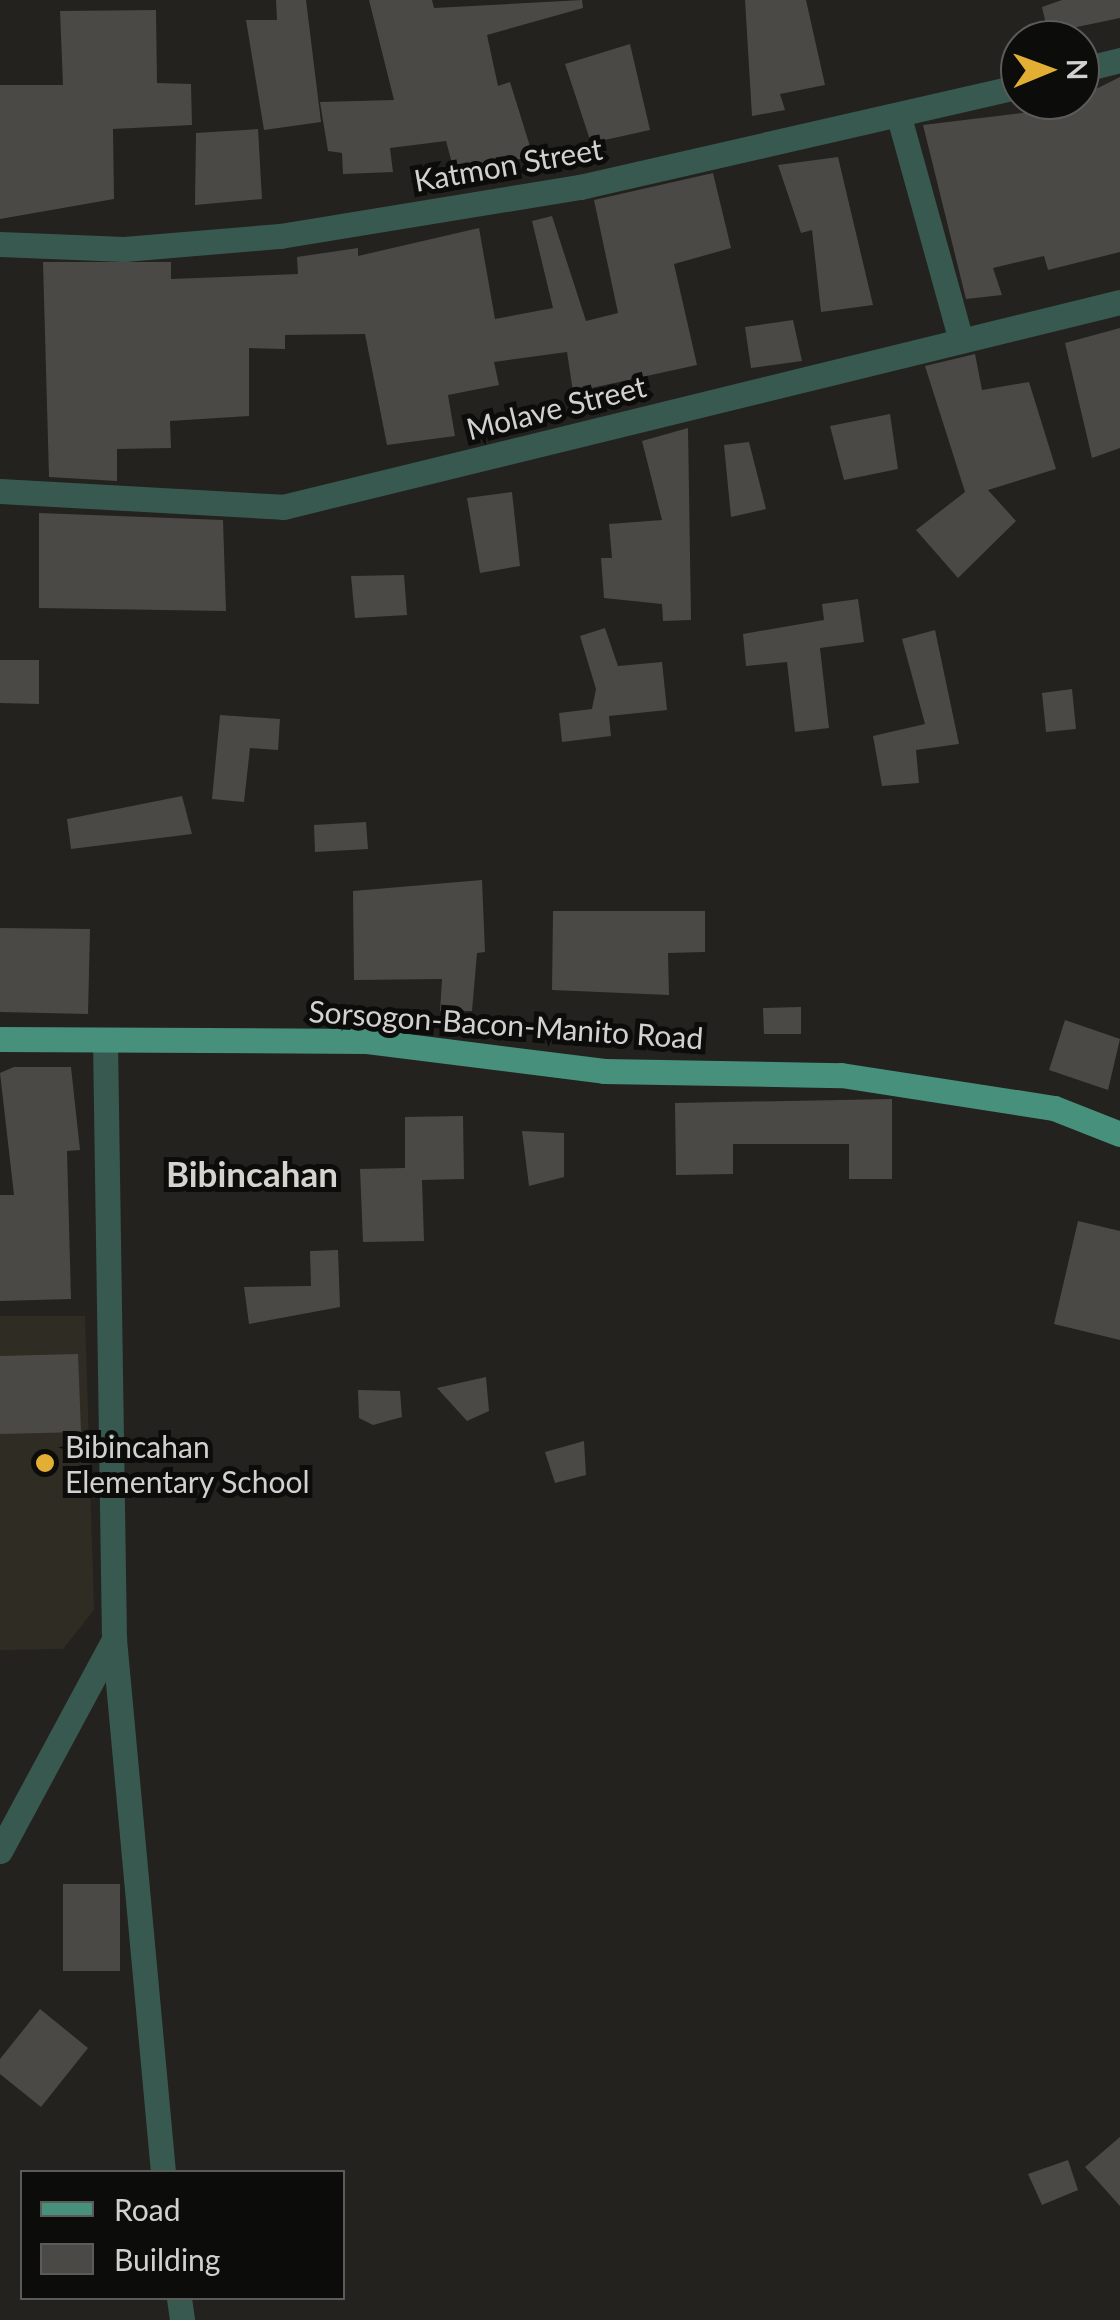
<!DOCTYPE html>
<html>
<head>
<meta charset="utf-8">
<style>
  body { margin:0 }
  #map { position:relative; width:1120px; height:2320px; overflow:hidden; background:#23221e; font-family:Lato,sans-serif }
  div>[style] { position:absolute }
  .built>* { inset:0; background:#2f2c24 }
  .building>* { inset:0; background:#4a4945 }
  .minor>* { height:25px; margin:-12.5px; padding:0 12.5px; transform-origin:12.5px; border-radius:12.5px; background:#385950 }
  .primary>* { height:25px; margin:-12.5px; padding:0 12.5px; transform-origin:12.5px; border-radius:12.5px; background:#46907c }
  .dots>* { width:28px; height:28px; translate:-50% -50%; box-sizing:border-box; border:5px solid #0c0c0a; border-radius:50% }
  span { translate:-50% -50%; white-space:nowrap; text-align:center; line-height:1.15; -webkit-text-stroke:10px #0c0c0a; paint-order:stroke }
  .street-label { font-size:30px; color:#d2d1cf }
  .poi-label { font-size:30px; color:#d2d1cf }
  .left { translate:0 -50%; text-align:left }
  .quarter-label { font-size:35px; color:#d5d3ce; font-weight:700 }
  .legend { position:absolute; left:20px; top:2170px; width:325px; height:130px; box-sizing:border-box; background:#0c0c0a; border:2px solid #5b5b59; margin:0; padding:12px 18px; list-style:none; font-size:30px; color:#d2d1cf }
  .legend li { display:flex; align-items:center; gap:20px; height:50px }
  .legend b { width:50px; border:2px solid #5b5b59 }
  .north { position:absolute; left:1000px; top:20px; width:100px; height:100px; box-sizing:border-box; background:#0c0c0a; border:2px solid #5b5b59; border-radius:50%; rotate:89deg; font-size:28px; font-weight:700; line-height:40px; text-align:center; color:#d2d1cf }
  .north::after { content:''; display:block; margin:auto; width:35px; height:45px; background:#e2af34; clip-path:polygon(50% 0,100% 100%,50% 72%,0 100%) }
</style>
</head>
<body>
<div id="map">
  <div class="built">
    <div style="clip-path:polygon(0 1316px,85px 1316px,94px 1610px,63px 1649px,0 1650px)"></div>
  </div>
  <div class="building">
    <div style="clip-path:polygon(276px 0,306px 0,321px 122px,264px 130px,246px 20px,277px 20px)"></div>
    <div style="clip-path:polygon(369px 0,432px 0,434px 8px,582px 0,583px 8px,487px 35px,498px 86px,510px 82px,533px 156px,455px 174px,446px 141px,390px 148px,393px 172px,343px 174px,342px 153px,328px 151px,320px 102px,394px 100px)"></div>
    <div style="clip-path:polygon(745px 0,806px 0,825px 85px,780px 94px,785px 110px,752px 116px)"></div>
    <div style="clip-path:polygon(1062px 0,1120px 0,1120px 18px,1048px 33px,1042px 7px)"></div>
    <div style="clip-path:polygon(156px 10px,157px 83px,191px 84px,192px 125px,113px 129px,114px 199px,0 219px,0 85px,63px 85px,60px 11px)"></div>
    <div style="clip-path:polygon(630px 44px,650px 130px,591px 143px,565px 64px)"></div>
    <div style="clip-path:polygon(1120px 77px,1120px 252px,1048px 270px,1044px 256px,993px 268px,1002px 295px,966px 299px,923px 125px,1056px 109px)"></div>
    <div style="clip-path:polygon(258px 129px,262px 199px,195px 205px,196px 133px)"></div>
    <div style="clip-path:polygon(838px 157px,873px 305px,821px 312px,812px 230px,801px 233px,778px 165px)"></div>
    <div style="clip-path:polygon(713px 173px,731px 248px,674px 264px,697px 365px,573px 392px,567px 352px,494px 362px,499px 385px,448px 395px,455px 436px,387px 445px,365px 334px,285px 335px,285px 349px,249px 348px,249px 416px,170px 421px,171px 448px,117px 449px,117px 481px,49px 477px,43px 262px,171px 262px,171px 279px,298px 274px,297px 257px,358px 248px,358px 256px,479px 228px,495px 319px,553px 308px,532px 221px,552px 216px,586px 321px,618px 313px,594px 200px)"></div>
    <div style="clip-path:polygon(793px 320px,802px 361px,751px 368px,745px 327px)"></div>
    <div style="clip-path:polygon(1120px 328px,1120px 448px,1092px 458px,1065px 343px)"></div>
    <div style="clip-path:polygon(975px 354px,982px 390px,1029px 382px,1056px 469px,988px 490px,1016px 521px,958px 578px,916px 530px,965px 492px,925px 366px)"></div>
    <div style="clip-path:polygon(890px 414px,898px 469px,844px 480px,830px 426px)"></div>
    <div style="clip-path:polygon(688px 428px,691px 620px,663px 621px,662px 604px,604px 598px,601px 558px,612px 558px,609px 524px,662px 520px,642px 441px)"></div>
    <div style="clip-path:polygon(749px 442px,766px 509px,731px 517px,724px 445px)"></div>
    <div style="clip-path:polygon(512px 492px,520px 566px,480px 573px,467px 498px)"></div>
    <div style="clip-path:polygon(39px 513px,223px 520px,226px 611px,39px 608px)"></div>
    <div style="clip-path:polygon(404px 575px,407px 615px,355px 618px,351px 576px)"></div>
    <div style="clip-path:polygon(858px 599px,864px 642px,820px 648px,829px 728px,795px 732px,787px 662px,746px 666px,743px 634px,824px 620px,822px 604px)"></div>
    <div style="clip-path:polygon(605px 628px,618px 666px,662px 662px,667px 710px,609px 716px,611px 736px,562px 742px,559px 713px,592px 709px,596px 689px,580px 636px)"></div>
    <div style="clip-path:polygon(935px 630px,959px 744px,916px 750px,919px 783px,882px 786px,873px 736px,925px 724px,902px 639px)"></div>
    <div style="clip-path:polygon(0 660px,39px 660px,39px 704px,0 703px)"></div>
    <div style="clip-path:polygon(1072px 689px,1076px 729px,1046px 732px,1042px 693px)"></div>
    <div style="clip-path:polygon(220px 715px,280px 719px,278px 750px,250px 748px,244px 802px,212px 799px)"></div>
    <div style="clip-path:polygon(182px 796px,192px 834px,71px 849px,67px 819px)"></div>
    <div style="clip-path:polygon(366px 822px,368px 849px,315px 852px,314px 825px)"></div>
    <div style="clip-path:polygon(482px 880px,485px 952px,477px 953px,472px 1011px,440px 1011px,442px 979px,354px 980px,353px 891px)"></div>
    <div style="clip-path:polygon(553px 911px,705px 911px,705px 952px,668px 953px,669px 995px,552px 990px)"></div>
    <div style="clip-path:polygon(0 928px,90px 929px,88px 1014px,0 1012px)"></div>
    <div style="clip-path:polygon(801px 1007px,801px 1034px,764px 1034px,763px 1008px)"></div>
    <div style="clip-path:polygon(1065px 1020px,1120px 1039px,1108px 1090px,1049px 1070px)"></div>
    <div style="clip-path:polygon(14px 1067px,71px 1067px,80px 1150px,67px 1151px,71px 1299px,0 1301px,0 1195px,14px 1195px,0 1073px)"></div>
    <div style="clip-path:polygon(892px 1099px,892px 1179px,849px 1179px,849px 1144px,733px 1144px,733px 1174px,676px 1175px,675px 1103px)"></div>
    <div style="clip-path:polygon(463px 1116px,464px 1179px,422px 1180px,424px 1241px,363px 1242px,360px 1169px,405px 1168px,405px 1117px)"></div>
    <div style="clip-path:polygon(522px 1131px,564px 1133px,564px 1177px,529px 1186px)"></div>
    <div style="clip-path:polygon(1078px 1221px,1120px 1231px,1120px 1340px,1054px 1324px)"></div>
    <div style="clip-path:polygon(338px 1250px,340px 1307px,249px 1324px,244px 1287px,311px 1286px,310px 1251px)"></div>
    <div style="clip-path:polygon(78px 1354px,81px 1432px,0 1434px,0 1356px)"></div>
    <div style="clip-path:polygon(486px 1377px,489px 1411px,467px 1421px,437px 1388px)"></div>
    <div style="clip-path:polygon(358px 1390px,400px 1391px,402px 1417px,373px 1425px,359px 1418px)"></div>
    <div style="clip-path:polygon(584px 1441px,586px 1475px,555px 1483px,545px 1452px)"></div>
    <div style="clip-path:polygon(63px 1884px,120px 1884px,120px 1971px,63px 1971px)"></div>
    <div style="clip-path:polygon(40px 2009px,88px 2048px,41px 2107px,0 2074px,0 2059px)"></div>
    <div style="clip-path:polygon(1120px 2137px,1120px 2206px,1085px 2167px)"></div>
    <div style="clip-path:polygon(1068px 2160px,1078px 2190px,1042px 2205px,1028px 2174px)"></div>
  </div>
  <div class="minor">
    <div style="left:1080px;top:70px;width:41px;rotate:-14deg"></div>
    <div style="left:899px;top:117px;width:232px;rotate:74.5deg"></div>
    <div style="left:0;top:244px;width:124px;rotate:2.3deg"></div>
    <div style="left:124px;top:249px;width:157px;rotate:-4.8deg"></div>
    <div style="left:280px;top:236px;width:304px;rotate:-9.3deg"></div>
    <div style="left:580px;top:187px;width:451px;rotate:-12.9deg"></div>
    <div style="left:0;top:491px;width:283px;rotate:3.2deg"></div>
    <div style="left:283px;top:507px;width:862px;rotate:-13.76deg"></div>
    <div style="left:105px;top:1040px;width:599px;rotate:89.14deg"></div>
    <div style="left:114px;top:1639px;width:535px;rotate:84.75deg"></div>
    <div style="left:0;top:1851px;width:241px;rotate:-61.7deg"></div>
    <div style="left:179px;top:2298px;width:22px;rotate:82deg"></div>
  </div>
  <div class="primary">
    <div style="left:0;top:1039px;width:367px;rotate:0.3deg"></div>
    <div style="left:367px;top:1041px;width:239px;rotate:7.2deg"></div>
    <div style="left:604px;top:1071px;width:237px;rotate:1deg"></div>
    <div style="left:841px;top:1075px;width:216px;rotate:8.8deg"></div>
    <div style="left:1054px;top:1108px;width:71px;rotate:21.5deg"></div>
  </div>
  <div class="dots">
    <div style="left:45px;top:1463px;background:#e2af34"></div>
  </div>
  <div class="street-label">
    <span style="left:508px;top:164px;rotate:-10deg">Katmon Street</span>
    <span style="left:556px;top:407px;rotate:-14deg">Molave Street</span>
    <span style="left:506px;top:1024px;rotate:4deg">Sorsogon-Bacon-Manito Road</span>
  </div>
  <div class="poi-label">
    <span class="left" style="left:65px;top:1463px">Bibincahan<br>Elementary School</span>
  </div>
  <div class="quarter-label">
    <span style="left:252px;top:1173px">Bibincahan</span>
  </div>
  <ul class="legend">
  <li><b style="height:12px;background:#46907c"></b>Road</li>
  <li><b style="height:28px;background:#4a4945"></b>Building</li>
  </ul>
  <div class="north">N</div>
</div>
</body>
</html>
